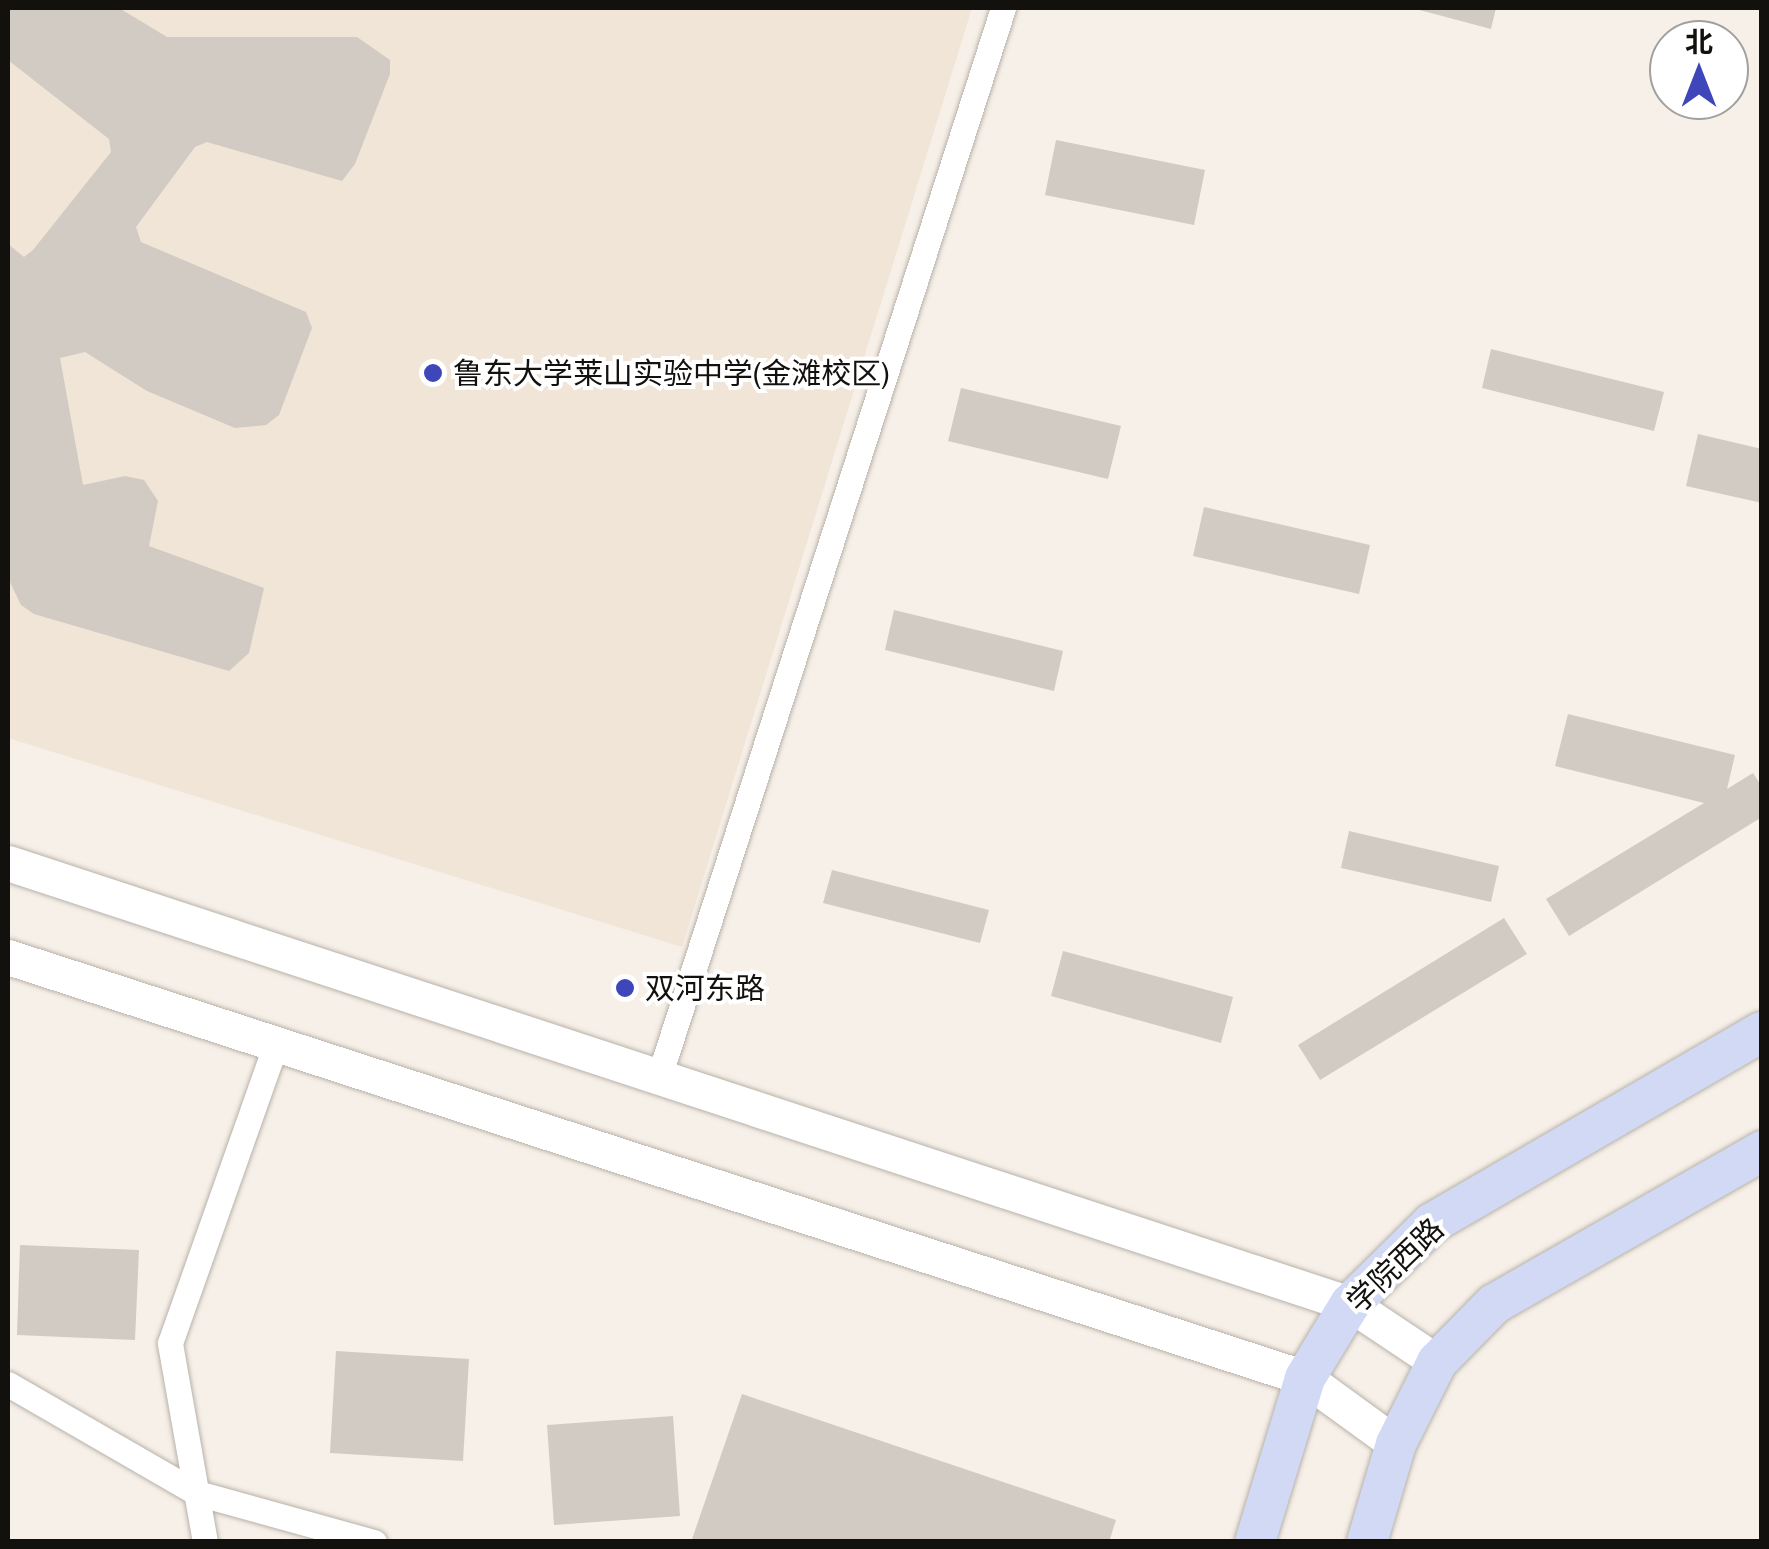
<!DOCTYPE html>
<html>
<head>
<meta charset="utf-8">
<style>
  body { margin:0 }
  #map { position:relative; width:1769px; height:1549px; overflow:hidden; background:#f7f0e8; font-family:"Archivo Narrow","Noto Sans SC",sans-serif }
  div>[style] { position:absolute }
  .built>* { inset:0; background:#f0e5d6 }
  .building>* { inset:0; background:#d1cbc3 }
  .roads { filter:drop-shadow(0 0 2px #b7b2aa) drop-shadow(0 0 2px #b7b2aa) }
  .street>* { height:25px; margin:-12.5px; padding:0 12.5px; transform-origin:12.5px; border-radius:12.5px; background:#fff }
  .secondary>* { height:35px; margin:-17.5px; padding:0 17.5px; transform-origin:17.5px; border-radius:17.5px; background:#fff }
  .primary>* { height:40px; margin:-20px; padding:0 20px; transform-origin:20px; border-radius:20px; background:#d1d9f5 }
  .dots>* { width:28px; height:28px; translate:-50% -50%; box-sizing:border-box; border:5px solid #fff; border-radius:50% }
  span { translate:-50% -50%; white-space:nowrap; text-align:center; line-height:1.15; -webkit-text-stroke:8px #fff; paint-order:stroke }
  .poi-label { font-size:30px; color:#13110e }
  .left { translate:0 -50%; text-align:left }
  .street-label { font-size:30px; color:#13110e }
  .frame { position:absolute; inset:0; border:10px solid #13110e; pointer-events:none }
  .north { position:absolute; left:1649px; top:20px; width:100px; height:100px; box-sizing:border-box; background:#fff; border:2px solid #a1a09f; border-radius:50%; rotate:0deg; font-size:28px; font-weight:700; line-height:40px; text-align:center; color:#13110e }
  .north::after { content:''; display:block; margin:auto; width:35px; height:45px; background:#3f46ba; clip-path:polygon(50% 0,100% 100%,50% 72%,0 100%) }
</style>
</head>
<body>
<div id="map">
  <div class="built">
    <div style="clip-path:polygon(8px 8px,972px 8px,682px 947px,8px 738px)"></div>
  </div>
  <div class="building">
    <div style="clip-path:polygon(8px 8px,119px 8px,167px 37px,357px 37px,390px 60px,390px 74px,355px 164px,342px 181px,207px 142px,195px 147px,136px 227px,141px 242px,306px 312px,312px 328px,279px 415px,266px 425px,235px 428px,147px 391px,85px 352px,60px 358px,83px 485px,125px 476px,144px 480px,158px 501px,149px 546px,264px 588px,249px 653px,229px 671px,34px 614px,21px 605px,8px 578px,8px 244px,24px 257px,33px 250px,111px 152px,109px 139px,8px 60px)"></div>
    <div style="clip-path:polygon(1412px 8px,1496px 8px,1491px 29px)"></div>
    <div style="clip-path:polygon(1056px 140px,1205px 170px,1194px 225px,1045px 195px)"></div>
    <div style="clip-path:polygon(1491px 349px,1664px 392px,1654px 431px,1482px 388px)"></div>
    <div style="clip-path:polygon(961px 388px,1121px 426px,1108px 479px,948px 441px)"></div>
    <div style="clip-path:polygon(1698px 434px,1762px 449px,1762px 503px,1686px 486px)"></div>
    <div style="clip-path:polygon(1204px 507px,1370px 545px,1359px 594px,1193px 556px)"></div>
    <div style="clip-path:polygon(894px 610px,1063px 651px,1054px 691px,885px 650px)"></div>
    <div style="clip-path:polygon(1568px 714px,1735px 755px,1727px 789px,1753px 773px,1762px 787px,1762px 817px,1569px 936px,1546px 899px,1704px 803px,1555px 766px)"></div>
    <div style="clip-path:polygon(1349px 831px,1499px 866px,1491px 902px,1341px 868px)"></div>
    <div style="clip-path:polygon(832px 870px,989px 910px,980px 943px,823px 903px)"></div>
    <div style="clip-path:polygon(1504px 918px,1527px 954px,1320px 1080px,1298px 1045px)"></div>
    <div style="clip-path:polygon(1063px 951px,1233px 997px,1221px 1043px,1051px 996px)"></div>
    <div style="clip-path:polygon(20px 1245px,139px 1250px,135px 1340px,17px 1335px)"></div>
    <div style="clip-path:polygon(336px 1351px,469px 1359px,463px 1461px,330px 1453px)"></div>
    <div style="clip-path:polygon(742px 1394px,1116px 1520px,1109px 1542px,691px 1542px)"></div>
    <div style="clip-path:polygon(673px 1416px,680px 1516px,554px 1525px,547px 1425px)"></div>
  </div>
  <div class="roads">
    <div class="street">
      <div style="left:659px;top:1077px;width:1123px;rotate:-72.16deg"></div>
      <div style="left:8px;top:1384px;width:218px;rotate:30deg"></div>
      <div style="left:197px;top:1493px;width:184px;rotate:15.5deg"></div>
      <div style="left:205px;top:1542px;width:202px;rotate:-100deg"></div>
      <div style="left:170px;top:1343px;width:317px;rotate:-70.5deg"></div>
    </div>
    <div class="secondary">
      <div style="left:8px;top:863px;width:1413px;rotate:18.19deg"></div>
      <div style="left:1350px;top:1304px;width:105px;rotate:33.7deg"></div>
      <div style="left:8px;top:957px;width:1364px;rotate:17.98deg"></div>
      <div style="left:1305px;top:1378px;width:112px;rotate:36deg"></div>
    </div>
    <div class="primary">
      <div style="left:1255px;top:1542px;width:171px;rotate:-73deg"></div>
      <div style="left:1305px;top:1378px;width:87px;rotate:-58.7deg"></div>
      <div style="left:1350px;top:1304px;width:115px;rotate:-44.6deg"></div>
      <div style="left:1432px;top:1223px;width:381px;rotate:-30.1deg"></div>
      <div style="left:1367px;top:1542px;width:102px;rotate:-73.5deg"></div>
      <div style="left:1396px;top:1444px;width:92px;rotate:-63.4deg"></div>
      <div style="left:1437px;top:1362px;width:81px;rotate:-45.5deg"></div>
      <div style="left:1494px;top:1304px;width:309px;rotate:-29.7deg"></div>
    </div>
  </div>
  <div class="dots">
    <div style="left:433px;top:373px;background:#3f46ba"></div>
    <div style="left:625px;top:988px;background:#3f46ba"></div>
  </div>
  <div class="poi-label">
    <span class="left" style="left:453px;top:373px">鲁东大学莱山实验中学(金滩校区)</span>
    <span class="left" style="left:645px;top:988px">双河东路</span>
  </div>
  <div class="street-label">
    <span style="left:1395px;top:1265px;rotate:-44deg">学院西路</span>
  </div>
  <div class="frame"></div>
  <div class="north">北</div>
</div>
</body>
</html>
